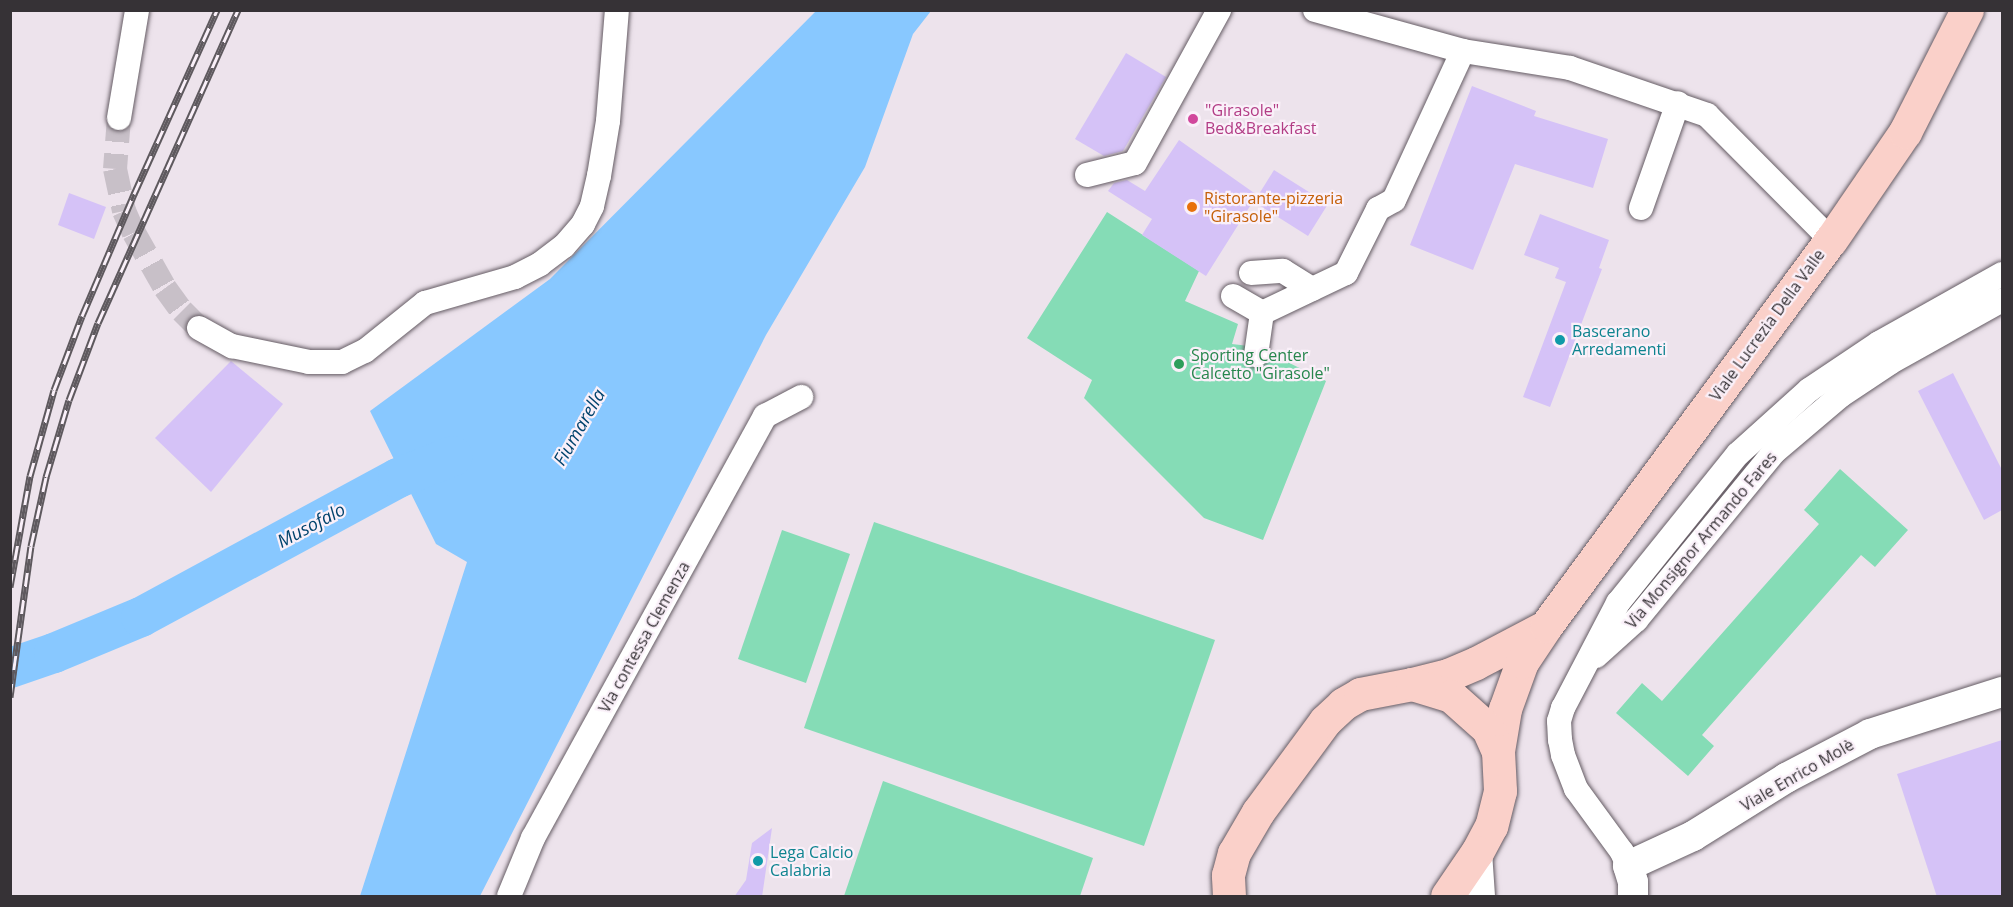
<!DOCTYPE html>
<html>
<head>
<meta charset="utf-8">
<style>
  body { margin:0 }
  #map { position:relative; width:2013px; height:907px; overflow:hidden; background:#ede3ec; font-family:"Open Sans",sans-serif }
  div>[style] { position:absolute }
  .green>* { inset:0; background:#85dcb6 }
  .water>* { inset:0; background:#88c8ff }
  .river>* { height:40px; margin:-20px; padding:0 20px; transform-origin:20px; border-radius:20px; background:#88c8ff }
  .building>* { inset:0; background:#d5c2f7 }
  .minor-tunnel>* { height:24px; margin-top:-12px; transform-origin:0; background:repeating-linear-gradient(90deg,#c8c0c8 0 24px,transparent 0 36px) }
  .roads { filter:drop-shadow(0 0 2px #655c64) drop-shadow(0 0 2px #655c64) }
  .minor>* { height:24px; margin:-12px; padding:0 12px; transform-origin:12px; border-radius:12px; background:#fff }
  .tertiary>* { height:30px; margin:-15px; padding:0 15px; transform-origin:15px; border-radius:15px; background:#fff }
  .secondary>* { height:33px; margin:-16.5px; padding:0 16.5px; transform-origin:16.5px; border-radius:16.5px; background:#fad0c9 }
  .rail>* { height:7px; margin-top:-3.5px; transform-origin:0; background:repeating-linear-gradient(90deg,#faf0f9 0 14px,#5e595e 0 28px); box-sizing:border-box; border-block:2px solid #5e595e }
  .dots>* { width:16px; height:16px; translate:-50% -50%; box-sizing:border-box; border:3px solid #faf0f9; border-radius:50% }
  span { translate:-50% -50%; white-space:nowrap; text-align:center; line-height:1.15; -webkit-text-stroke:4.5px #faf0f9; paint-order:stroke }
  .hotel-label { font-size:16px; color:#b23c85 }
  .left { translate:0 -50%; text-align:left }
  .food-label { font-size:16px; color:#c56008 }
  .street-label { font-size:16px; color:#363236 }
  .culture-label { font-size:16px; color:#0d838f }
  .leisure-label { font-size:16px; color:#27864d }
  .water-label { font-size:18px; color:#00436d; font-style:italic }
  .frame { position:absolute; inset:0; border:12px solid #363236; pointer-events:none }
</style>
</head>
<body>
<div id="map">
  <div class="green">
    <div style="clip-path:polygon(1107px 212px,1199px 271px,1185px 301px,1238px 324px,1232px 344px,1257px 347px,1326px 381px,1263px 540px,1204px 518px,1084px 398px,1092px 380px,1027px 338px)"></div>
    <div style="clip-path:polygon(1840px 469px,1908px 530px,1875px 567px,1861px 555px,1702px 735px,1714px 746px,1688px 776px,1616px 713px,1642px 683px,1662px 701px,1819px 524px,1804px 510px)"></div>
    <div style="clip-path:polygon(874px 522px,1215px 640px,1144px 846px,804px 728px)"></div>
    <div style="clip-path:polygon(782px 530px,850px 554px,806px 683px,738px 659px)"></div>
    <div style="clip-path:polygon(883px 781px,1093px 858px,1080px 896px,844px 896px)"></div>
  </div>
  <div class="water">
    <div style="clip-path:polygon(816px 11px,931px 11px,913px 34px,865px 167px,766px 335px,480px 896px,360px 896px,467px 562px,436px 544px,370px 411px,550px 279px)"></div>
  </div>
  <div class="river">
    <div style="left:10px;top:668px;width:46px;rotate:-18.8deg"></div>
    <div style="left:54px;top:653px;width:94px;rotate:-22.5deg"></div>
    <div style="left:141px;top:617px;width:292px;rotate:-28.4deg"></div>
    <div style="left:398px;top:478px;width:59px;rotate:-21.8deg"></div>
  </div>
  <div class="building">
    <div style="clip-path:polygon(1126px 53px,1166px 77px,1123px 151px,1104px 156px,1075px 139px)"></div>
    <div style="clip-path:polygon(1472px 86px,1536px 111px,1534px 116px,1608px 139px,1593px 188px,1515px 164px,1473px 270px,1410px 245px)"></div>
    <div style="clip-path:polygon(1179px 140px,1257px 195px,1206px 276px,1142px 235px,1152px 219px,1108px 191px,1114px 183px,1127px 180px,1145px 191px)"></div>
    <div style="clip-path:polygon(1274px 170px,1328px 204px,1308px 236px,1254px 202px)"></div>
    <div style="clip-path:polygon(69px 193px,106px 207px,94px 239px,58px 225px)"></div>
    <div style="clip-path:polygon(1540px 214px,1609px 240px,1599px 268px,1602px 269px,1550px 407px,1523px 397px,1566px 282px,1555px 278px,1559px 268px,1524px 255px)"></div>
    <div style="clip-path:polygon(231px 361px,283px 404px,211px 492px,155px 438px)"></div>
    <div style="clip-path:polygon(1953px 373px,2002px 470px,2002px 510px,1984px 520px,1918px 391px)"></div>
    <div style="clip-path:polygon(2002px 740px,2002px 897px,1937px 897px,1897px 774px)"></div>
    <div style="clip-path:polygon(772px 828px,762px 897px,734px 897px,746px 880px,752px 843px)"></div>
  </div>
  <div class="minor-tunnel">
    <div style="left:119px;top:118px;width:51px;rotate:94.5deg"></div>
    <div style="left:115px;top:169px;width:43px;rotate:77.9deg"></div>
    <div style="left:124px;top:211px;width:24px;rotate:66deg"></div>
    <div style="left:134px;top:233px;width:63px;rotate:60.6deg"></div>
    <div style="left:165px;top:288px;width:29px;rotate:54deg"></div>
    <div style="left:182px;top:311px;width:24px;rotate:45deg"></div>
  </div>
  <div class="roads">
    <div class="minor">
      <div style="left:1315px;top:10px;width:154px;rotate:15.5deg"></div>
      <div style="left:1463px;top:51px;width:108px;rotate:9deg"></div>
      <div style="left:1570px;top:68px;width:145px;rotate:18.9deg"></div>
      <div style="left:1707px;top:115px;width:176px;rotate:45.2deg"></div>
      <div style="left:119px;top:118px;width:109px;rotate:-80.5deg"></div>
      <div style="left:1087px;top:175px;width:49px;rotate:-14deg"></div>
      <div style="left:1135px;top:163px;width:175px;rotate:-61.2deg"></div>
      <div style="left:1641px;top:208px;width:111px;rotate:-70.6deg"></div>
      <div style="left:1251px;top:273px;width:32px;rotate:-4deg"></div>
      <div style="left:1283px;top:271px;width:34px;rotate:32deg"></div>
      <div style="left:1233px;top:296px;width:34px;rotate:30deg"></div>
      <div style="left:1262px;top:313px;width:93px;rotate:-25.5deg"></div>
      <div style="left:1346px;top:273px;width:72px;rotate:-63.4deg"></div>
      <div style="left:1378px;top:209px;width:18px;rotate:-29deg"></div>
      <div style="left:1394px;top:200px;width:164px;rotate:-65.2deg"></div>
      <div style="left:199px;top:328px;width:38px;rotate:29deg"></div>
      <div style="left:232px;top:346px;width:79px;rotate:11.7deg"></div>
      <div style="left:309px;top:362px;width:33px"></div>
      <div style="left:342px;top:362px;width:25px;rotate:-26deg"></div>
      <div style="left:365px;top:351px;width:77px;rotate:-38.7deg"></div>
      <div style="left:425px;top:303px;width:94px;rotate:-16.1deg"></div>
      <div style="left:515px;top:277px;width:28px;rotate:-27deg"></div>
      <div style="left:540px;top:264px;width:30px;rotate:-37deg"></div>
      <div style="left:564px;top:246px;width:29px;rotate:-49deg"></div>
      <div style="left:583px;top:224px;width:20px;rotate:-63deg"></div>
      <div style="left:592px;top:206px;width:31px;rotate:-77deg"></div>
      <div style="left:599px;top:176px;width:56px;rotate:-80.7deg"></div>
      <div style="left:608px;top:121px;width:111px;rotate:-85.4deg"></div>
      <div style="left:1256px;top:355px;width:42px;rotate:-81.9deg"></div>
      <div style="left:1596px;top:656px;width:54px;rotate:-42deg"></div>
      <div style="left:1636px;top:620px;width:217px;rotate:-50.6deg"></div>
      <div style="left:1774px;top:452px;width:87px;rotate:-40.3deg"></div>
      <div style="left:1840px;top:396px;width:61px;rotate:-33.7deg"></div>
      <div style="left:1891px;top:362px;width:127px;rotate:-29.2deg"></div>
      <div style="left:1628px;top:866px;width:15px;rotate:-113deg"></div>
      <div style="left:1622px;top:852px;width:78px;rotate:-126.1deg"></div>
      <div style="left:1576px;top:789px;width:36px;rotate:-111deg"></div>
      <div style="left:1563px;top:755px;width:15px;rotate:-101deg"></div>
      <div style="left:1560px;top:740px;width:19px;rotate:-93deg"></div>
      <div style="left:1559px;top:721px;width:14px;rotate:-73deg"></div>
      <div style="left:1563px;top:708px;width:119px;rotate:-62.4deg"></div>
      <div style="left:1618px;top:603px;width:191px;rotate:-51.2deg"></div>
      <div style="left:1738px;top:454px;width:96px;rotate:-42deg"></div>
      <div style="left:1809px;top:390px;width:84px;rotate:-33.9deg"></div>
      <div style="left:1879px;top:343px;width:141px;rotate:-29.3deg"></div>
      <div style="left:509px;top:896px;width:63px;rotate:-67.5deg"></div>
      <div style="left:533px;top:838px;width:482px;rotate:-61.2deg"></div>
      <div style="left:765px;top:416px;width:41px;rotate:-27.8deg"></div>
    </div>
    <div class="tertiary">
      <div style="left:1477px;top:852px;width:44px;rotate:86.1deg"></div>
      <div style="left:1633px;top:896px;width:14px;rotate:-90deg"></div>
      <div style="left:1633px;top:882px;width:17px;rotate:-107deg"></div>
      <div style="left:1628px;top:866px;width:72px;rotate:-24.8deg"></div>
      <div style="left:1693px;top:836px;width:110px;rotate:-31.9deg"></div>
      <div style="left:1786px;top:778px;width:95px;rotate:-27.6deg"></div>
      <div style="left:1870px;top:734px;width:139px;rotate:-17.7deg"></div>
    </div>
    <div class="secondary">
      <div style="left:1412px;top:684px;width:37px;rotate:-14deg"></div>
      <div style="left:1448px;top:675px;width:30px;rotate:-23deg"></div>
      <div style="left:1476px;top:663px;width:73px;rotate:-27.6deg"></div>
      <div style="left:1498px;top:751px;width:43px;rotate:-80.5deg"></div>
      <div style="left:1505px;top:709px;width:50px;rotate:-70.1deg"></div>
      <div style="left:1522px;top:662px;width:43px;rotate:-56.3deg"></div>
      <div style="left:1546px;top:626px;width:480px;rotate:-53.6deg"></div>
      <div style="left:1831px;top:240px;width:131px;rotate:-55.6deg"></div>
      <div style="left:1905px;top:132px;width:137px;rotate:-63.1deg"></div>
      <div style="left:1229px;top:896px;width:21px;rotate:-93deg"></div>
      <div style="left:1228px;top:875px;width:23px;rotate:-75deg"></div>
      <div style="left:1234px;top:853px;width:48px;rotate:-59.7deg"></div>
      <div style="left:1258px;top:812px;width:113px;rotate:-53.6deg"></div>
      <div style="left:1325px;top:721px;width:25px;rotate:-43deg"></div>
      <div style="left:1343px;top:704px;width:20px;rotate:-30deg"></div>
      <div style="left:1360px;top:694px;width:53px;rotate:-10.9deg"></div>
      <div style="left:1412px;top:684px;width:41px;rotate:17.1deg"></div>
      <div style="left:1451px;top:696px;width:50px;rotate:41.7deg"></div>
      <div style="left:1488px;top:729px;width:24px;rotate:66deg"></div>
      <div style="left:1498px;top:751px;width:40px;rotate:87.1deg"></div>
      <div style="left:1500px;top:791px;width:36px;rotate:104deg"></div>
      <div style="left:1491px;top:826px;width:30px;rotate:118deg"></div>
      <div style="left:1477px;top:852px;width:53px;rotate:124.3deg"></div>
    </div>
  </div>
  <div class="rail">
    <div style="left:10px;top:587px;width:113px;rotate:-79.8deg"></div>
    <div style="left:30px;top:476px;width:89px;rotate:-74.4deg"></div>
    <div style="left:54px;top:390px;width:79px;rotate:-69.3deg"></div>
    <div style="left:82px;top:316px;width:133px;rotate:-66.9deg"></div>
    <div style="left:134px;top:194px;width:202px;rotate:-65.7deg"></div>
    <div style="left:10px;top:697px;width:152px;rotate:-82.1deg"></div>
    <div style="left:31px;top:546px;width:71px;rotate:-77.7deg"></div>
    <div style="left:46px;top:477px;width:80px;rotate:-73.4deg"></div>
    <div style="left:69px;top:400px;width:82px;rotate:-69.4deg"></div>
    <div style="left:98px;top:323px;width:343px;rotate:-65.9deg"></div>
  </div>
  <div class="dots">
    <div style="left:1193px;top:119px;background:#d1479c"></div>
    <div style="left:1192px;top:207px;background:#e8710a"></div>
    <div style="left:1560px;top:340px;background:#0f9aa8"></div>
    <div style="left:1179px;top:364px;background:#2e9e5b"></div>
    <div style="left:758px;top:861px;background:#0f9aa8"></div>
  </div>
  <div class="hotel-label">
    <span class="left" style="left:1205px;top:119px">"Girasole"<br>Bed&amp;Breakfast</span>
  </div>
  <div class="food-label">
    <span class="left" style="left:1204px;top:207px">Ristorante-pizzeria<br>"Girasole"</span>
  </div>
  <div class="street-label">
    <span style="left:1767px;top:325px;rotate:-54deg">Viale Lucrezia Della Valle</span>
    <span style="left:1701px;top:540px;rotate:-50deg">Via Monsignor Armando Fares</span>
    <span style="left:644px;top:637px;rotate:-61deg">Via contessa Clemenza</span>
    <span style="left:1797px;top:775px;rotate:-30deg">Viale Enrico Molè</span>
  </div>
  <div class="culture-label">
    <span class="left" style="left:1572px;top:340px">Bascerano<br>Arredamenti</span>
    <span class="left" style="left:770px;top:861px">Lega Calcio<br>Calabria</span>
  </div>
  <div class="leisure-label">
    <span class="left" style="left:1191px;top:364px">Sporting Center<br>Calcetto "Girasole"</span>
  </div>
  <div class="water-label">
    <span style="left:579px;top:427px;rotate:-60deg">Fiumarella</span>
    <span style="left:311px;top:525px;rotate:-28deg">Musofalo</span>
  </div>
  <div class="frame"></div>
</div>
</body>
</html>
